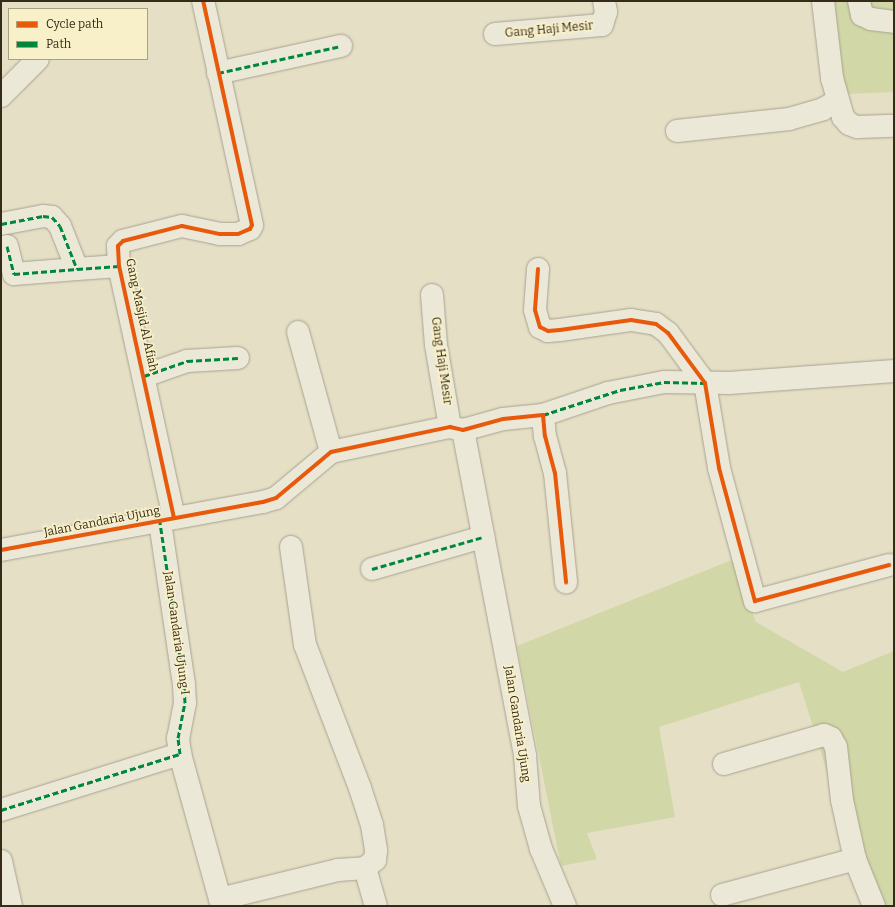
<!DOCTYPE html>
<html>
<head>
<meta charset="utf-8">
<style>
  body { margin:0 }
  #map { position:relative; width:895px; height:907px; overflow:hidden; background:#e5dfc5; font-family:Bitter,serif }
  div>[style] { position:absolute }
  .green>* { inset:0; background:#d1d7a6 }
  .roads { filter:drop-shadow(0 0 1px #a8a290) drop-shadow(0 0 1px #a8a290) }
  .minor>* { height:22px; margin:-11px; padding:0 11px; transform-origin:11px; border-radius:11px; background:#ebe8d8 }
  .tertiary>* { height:22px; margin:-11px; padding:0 11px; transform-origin:11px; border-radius:11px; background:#ebe8d8 }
  .quiet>* { height:3px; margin-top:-1.5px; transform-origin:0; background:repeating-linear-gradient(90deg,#00873e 0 6px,transparent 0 9px) }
  .cycleway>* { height:4px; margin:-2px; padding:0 2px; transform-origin:2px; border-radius:2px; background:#e8590c }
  span { translate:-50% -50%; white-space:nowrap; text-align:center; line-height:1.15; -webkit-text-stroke:3px #f8f0c8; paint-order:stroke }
  .street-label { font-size:12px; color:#362a19 }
  .frame { position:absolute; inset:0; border:2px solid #362a19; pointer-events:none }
  .legend { position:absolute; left:8px; top:8px; width:140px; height:52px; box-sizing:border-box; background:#f8f0c8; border:1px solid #aaa182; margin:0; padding:5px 7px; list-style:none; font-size:12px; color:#362a19 }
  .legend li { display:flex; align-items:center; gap:8px; height:20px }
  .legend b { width:20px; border:1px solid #aaa182 }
</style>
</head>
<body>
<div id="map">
  <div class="green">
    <div style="clip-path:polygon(833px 1px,894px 1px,894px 92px,846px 94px)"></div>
    <div style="clip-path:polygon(732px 560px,756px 622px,843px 672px,894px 651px,894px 906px,869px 906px,799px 682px,659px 727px,675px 817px,587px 833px,597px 859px,561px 866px,517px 646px)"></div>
  </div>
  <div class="roads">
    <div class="minor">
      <div style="left:859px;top:1px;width:14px;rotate:78deg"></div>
      <div style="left:862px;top:15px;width:10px;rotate:24deg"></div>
      <div style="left:871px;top:19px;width:23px;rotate:7deg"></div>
      <div style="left:495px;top:34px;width:107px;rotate:-4.8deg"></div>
      <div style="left:602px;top:25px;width:14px;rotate:-73deg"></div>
      <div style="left:606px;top:12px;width:11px;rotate:-100deg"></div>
      <div style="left:218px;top:73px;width:126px;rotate:-12.4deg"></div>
      <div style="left:1px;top:96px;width:52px;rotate:-45deg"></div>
      <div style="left:677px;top:131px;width:113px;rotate:-6.1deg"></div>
      <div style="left:789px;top:119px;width:35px;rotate:-16deg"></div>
      <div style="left:823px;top:109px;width:16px;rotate:-30deg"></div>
      <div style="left:1px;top:224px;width:43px;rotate:-10.8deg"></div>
      <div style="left:43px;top:216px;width:9px;rotate:6deg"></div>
      <div style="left:52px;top:217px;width:12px;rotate:48deg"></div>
      <div style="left:60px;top:226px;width:46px;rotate:68.4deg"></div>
      <div style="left:77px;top:269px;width:42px;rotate:-4.1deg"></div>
      <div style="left:7px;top:246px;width:29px;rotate:76deg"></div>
      <div style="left:14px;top:274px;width:63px;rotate:-4.5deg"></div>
      <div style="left:538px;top:269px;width:41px;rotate:94.2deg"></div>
      <div style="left:535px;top:310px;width:18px;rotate:74deg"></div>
      <div style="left:540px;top:327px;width:9px;rotate:27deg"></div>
      <div style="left:548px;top:331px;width:12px;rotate:-5deg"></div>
      <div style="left:560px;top:330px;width:72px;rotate:-8deg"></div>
      <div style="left:631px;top:320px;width:25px;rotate:9deg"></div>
      <div style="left:656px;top:324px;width:15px;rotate:37deg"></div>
      <div style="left:668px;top:333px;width:62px;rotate:53.5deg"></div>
      <div style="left:705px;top:383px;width:86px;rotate:80.6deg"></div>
      <div style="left:719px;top:468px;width:138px;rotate:74.9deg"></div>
      <div style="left:755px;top:601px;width:139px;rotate:-15deg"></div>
      <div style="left:432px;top:295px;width:50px;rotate:85.4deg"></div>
      <div style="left:436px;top:345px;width:83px;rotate:80.3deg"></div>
      <div style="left:298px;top:332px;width:124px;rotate:74.6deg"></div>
      <div style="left:144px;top:376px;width:46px;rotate:-19.2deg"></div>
      <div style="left:187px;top:361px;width:51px;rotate:-3.4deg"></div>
      <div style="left:543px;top:415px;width:69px;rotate:-18.7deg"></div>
      <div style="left:608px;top:393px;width:57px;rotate:-11.1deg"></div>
      <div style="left:664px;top:382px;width:66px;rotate:0.9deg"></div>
      <div style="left:730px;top:383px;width:164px;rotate:-4.2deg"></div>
      <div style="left:463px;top:430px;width:332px;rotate:79.2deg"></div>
      <div style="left:525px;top:756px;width:50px;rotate:85.4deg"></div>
      <div style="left:529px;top:806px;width:45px;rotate:74.4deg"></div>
      <div style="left:541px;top:849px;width:62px;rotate:67.2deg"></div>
      <div style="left:174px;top:518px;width:258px;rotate:-102.3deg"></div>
      <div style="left:119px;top:266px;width:20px;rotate:-93deg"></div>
      <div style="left:118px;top:246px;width:7px;rotate:-45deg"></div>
      <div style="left:123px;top:241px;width:61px;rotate:-14.3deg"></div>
      <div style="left:182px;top:226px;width:39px;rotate:12deg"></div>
      <div style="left:220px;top:234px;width:18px"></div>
      <div style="left:238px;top:234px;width:13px;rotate:-23deg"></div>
      <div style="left:250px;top:229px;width:4px;rotate:-63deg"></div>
      <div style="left:252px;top:225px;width:229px;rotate:-102.3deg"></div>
      <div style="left:160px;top:522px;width:165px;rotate:81.6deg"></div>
      <div style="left:184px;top:685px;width:18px;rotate:87deg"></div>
      <div style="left:185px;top:703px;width:36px;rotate:101deg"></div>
      <div style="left:178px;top:738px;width:16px;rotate:83deg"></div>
      <div style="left:180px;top:754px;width:158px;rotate:74.6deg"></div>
      <div style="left:1px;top:550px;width:266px;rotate:-10.4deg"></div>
      <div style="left:263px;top:502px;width:14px;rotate:-17deg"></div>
      <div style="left:276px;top:498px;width:72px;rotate:-39.9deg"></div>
      <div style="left:331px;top:452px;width:122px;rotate:-11.9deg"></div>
      <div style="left:450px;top:427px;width:13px;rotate:13deg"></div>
      <div style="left:463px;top:430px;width:41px;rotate:-15.4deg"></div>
      <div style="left:503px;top:419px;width:40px;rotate:-5.7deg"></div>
      <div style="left:543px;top:415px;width:21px;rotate:85deg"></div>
      <div style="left:545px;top:436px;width:38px;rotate:75deg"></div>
      <div style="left:555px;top:473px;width:110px;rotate:84.2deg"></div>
      <div style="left:372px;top:569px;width:116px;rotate:-16.1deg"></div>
      <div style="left:724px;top:764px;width:104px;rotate:-16.2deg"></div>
      <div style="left:824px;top:735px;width:8px;rotate:23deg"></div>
      <div style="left:831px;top:738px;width:10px;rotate:61deg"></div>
      <div style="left:836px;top:747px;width:53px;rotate:83.5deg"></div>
      <div style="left:842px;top:800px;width:60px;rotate:77.6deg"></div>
      <div style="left:855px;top:859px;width:51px;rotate:68deg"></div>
      <div style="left:1px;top:810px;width:188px;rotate:-17.4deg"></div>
      <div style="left:1px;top:861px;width:46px;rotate:77.5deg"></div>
      <div style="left:365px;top:868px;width:40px;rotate:74deg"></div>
      <div style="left:722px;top:895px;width:138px;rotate:-15.1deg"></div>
      <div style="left:220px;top:899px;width:122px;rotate:-13.8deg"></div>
      <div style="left:338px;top:870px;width:27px;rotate:-4deg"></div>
      <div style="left:365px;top:868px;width:13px;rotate:-39deg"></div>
      <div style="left:375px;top:860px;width:10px;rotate:-84deg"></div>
      <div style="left:376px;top:850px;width:25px;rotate:-99deg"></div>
      <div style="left:372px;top:825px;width:39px;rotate:-108deg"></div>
      <div style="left:360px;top:788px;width:153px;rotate:-111deg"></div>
      <div style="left:305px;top:645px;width:99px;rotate:-98.1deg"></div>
    </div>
    <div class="tertiary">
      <div style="left:823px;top:1px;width:78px;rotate:83.3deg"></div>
      <div style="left:832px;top:78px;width:41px;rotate:74.2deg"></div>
      <div style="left:843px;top:117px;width:9px;rotate:49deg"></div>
      <div style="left:849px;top:124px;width:9px;rotate:21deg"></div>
      <div style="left:857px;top:127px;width:37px;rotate:-2deg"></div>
    </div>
  </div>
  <div class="quiet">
    <div style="left:218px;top:73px;width:126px;rotate:-12.4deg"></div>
    <div style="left:1px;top:224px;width:43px;rotate:-10.8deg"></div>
    <div style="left:43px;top:216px;width:9px;rotate:6deg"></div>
    <div style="left:52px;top:217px;width:12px;rotate:48deg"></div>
    <div style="left:60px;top:226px;width:46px;rotate:68.4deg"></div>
    <div style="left:77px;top:269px;width:42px;rotate:-4.1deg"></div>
    <div style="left:7px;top:246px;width:29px;rotate:76deg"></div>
    <div style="left:14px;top:274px;width:63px;rotate:-4.5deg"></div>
    <div style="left:144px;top:376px;width:46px;rotate:-19.2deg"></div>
    <div style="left:187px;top:361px;width:51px;rotate:-3.4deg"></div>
    <div style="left:543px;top:415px;width:81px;rotate:-18deg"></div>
    <div style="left:620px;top:390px;width:45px;rotate:-10.3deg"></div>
    <div style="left:664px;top:382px;width:41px;rotate:1.4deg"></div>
    <div style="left:372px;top:569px;width:116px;rotate:-16.1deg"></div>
    <div style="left:1px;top:810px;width:188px;rotate:-17.4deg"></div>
    <div style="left:180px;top:754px;width:16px;rotate:-97deg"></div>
    <div style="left:178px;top:738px;width:36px;rotate:-79deg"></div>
    <div style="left:185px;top:703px;width:18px;rotate:-93deg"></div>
    <div style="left:184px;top:685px;width:165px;rotate:-98.4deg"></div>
  </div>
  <div class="cycleway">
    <div style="left:538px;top:269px;width:41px;rotate:94.2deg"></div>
    <div style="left:535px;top:310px;width:18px;rotate:74deg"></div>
    <div style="left:540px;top:327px;width:9px;rotate:27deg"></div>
    <div style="left:548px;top:331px;width:12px;rotate:-5deg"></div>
    <div style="left:560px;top:330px;width:72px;rotate:-8deg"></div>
    <div style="left:631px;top:320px;width:25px;rotate:9deg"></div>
    <div style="left:656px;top:324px;width:15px;rotate:37deg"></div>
    <div style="left:668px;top:333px;width:62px;rotate:53.5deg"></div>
    <div style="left:705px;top:383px;width:86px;rotate:80.6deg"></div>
    <div style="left:719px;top:468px;width:138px;rotate:74.9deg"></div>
    <div style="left:755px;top:601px;width:139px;rotate:-15deg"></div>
    <div style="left:174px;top:518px;width:258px;rotate:-102.3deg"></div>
    <div style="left:119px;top:266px;width:20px;rotate:-93deg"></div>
    <div style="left:118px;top:246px;width:7px;rotate:-45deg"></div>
    <div style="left:123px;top:241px;width:61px;rotate:-14.3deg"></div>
    <div style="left:182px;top:226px;width:39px;rotate:12deg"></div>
    <div style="left:220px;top:234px;width:18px"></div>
    <div style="left:238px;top:234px;width:13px;rotate:-23deg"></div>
    <div style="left:250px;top:229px;width:4px;rotate:-63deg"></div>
    <div style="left:252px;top:225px;width:229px;rotate:-102.3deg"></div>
    <div style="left:1px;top:550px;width:266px;rotate:-10.4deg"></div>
    <div style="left:263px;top:502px;width:14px;rotate:-17deg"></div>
    <div style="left:276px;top:498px;width:72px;rotate:-39.9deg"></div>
    <div style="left:331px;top:452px;width:122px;rotate:-11.9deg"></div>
    <div style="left:450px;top:427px;width:13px;rotate:13deg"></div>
    <div style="left:463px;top:430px;width:41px;rotate:-15.4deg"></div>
    <div style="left:503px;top:419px;width:40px;rotate:-5.7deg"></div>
    <div style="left:543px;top:415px;width:21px;rotate:85deg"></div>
    <div style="left:545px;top:436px;width:38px;rotate:75deg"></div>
    <div style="left:555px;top:473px;width:110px;rotate:84.2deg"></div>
  </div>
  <div class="street-label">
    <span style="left:549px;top:30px;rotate:-5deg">Gang Haji Mesir</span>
    <span style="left:141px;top:315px;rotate:78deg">Gang Masjid Al Afiah</span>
    <span style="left:441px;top:361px;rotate:82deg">Gang Haji Mesir</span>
    <span style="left:102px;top:522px;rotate:-11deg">Jalan Gandaria Ujung</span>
    <span style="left:176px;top:633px;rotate:82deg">Jalan Gandaria Ujung I</span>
    <span style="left:517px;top:724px;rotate:81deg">Jalan Gandaria Ujung</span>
  </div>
  <div class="frame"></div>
  <ul class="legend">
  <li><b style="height:5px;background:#e8590c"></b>Cycle path</li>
  <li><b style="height:5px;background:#00873e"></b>Path</li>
  </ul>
</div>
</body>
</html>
